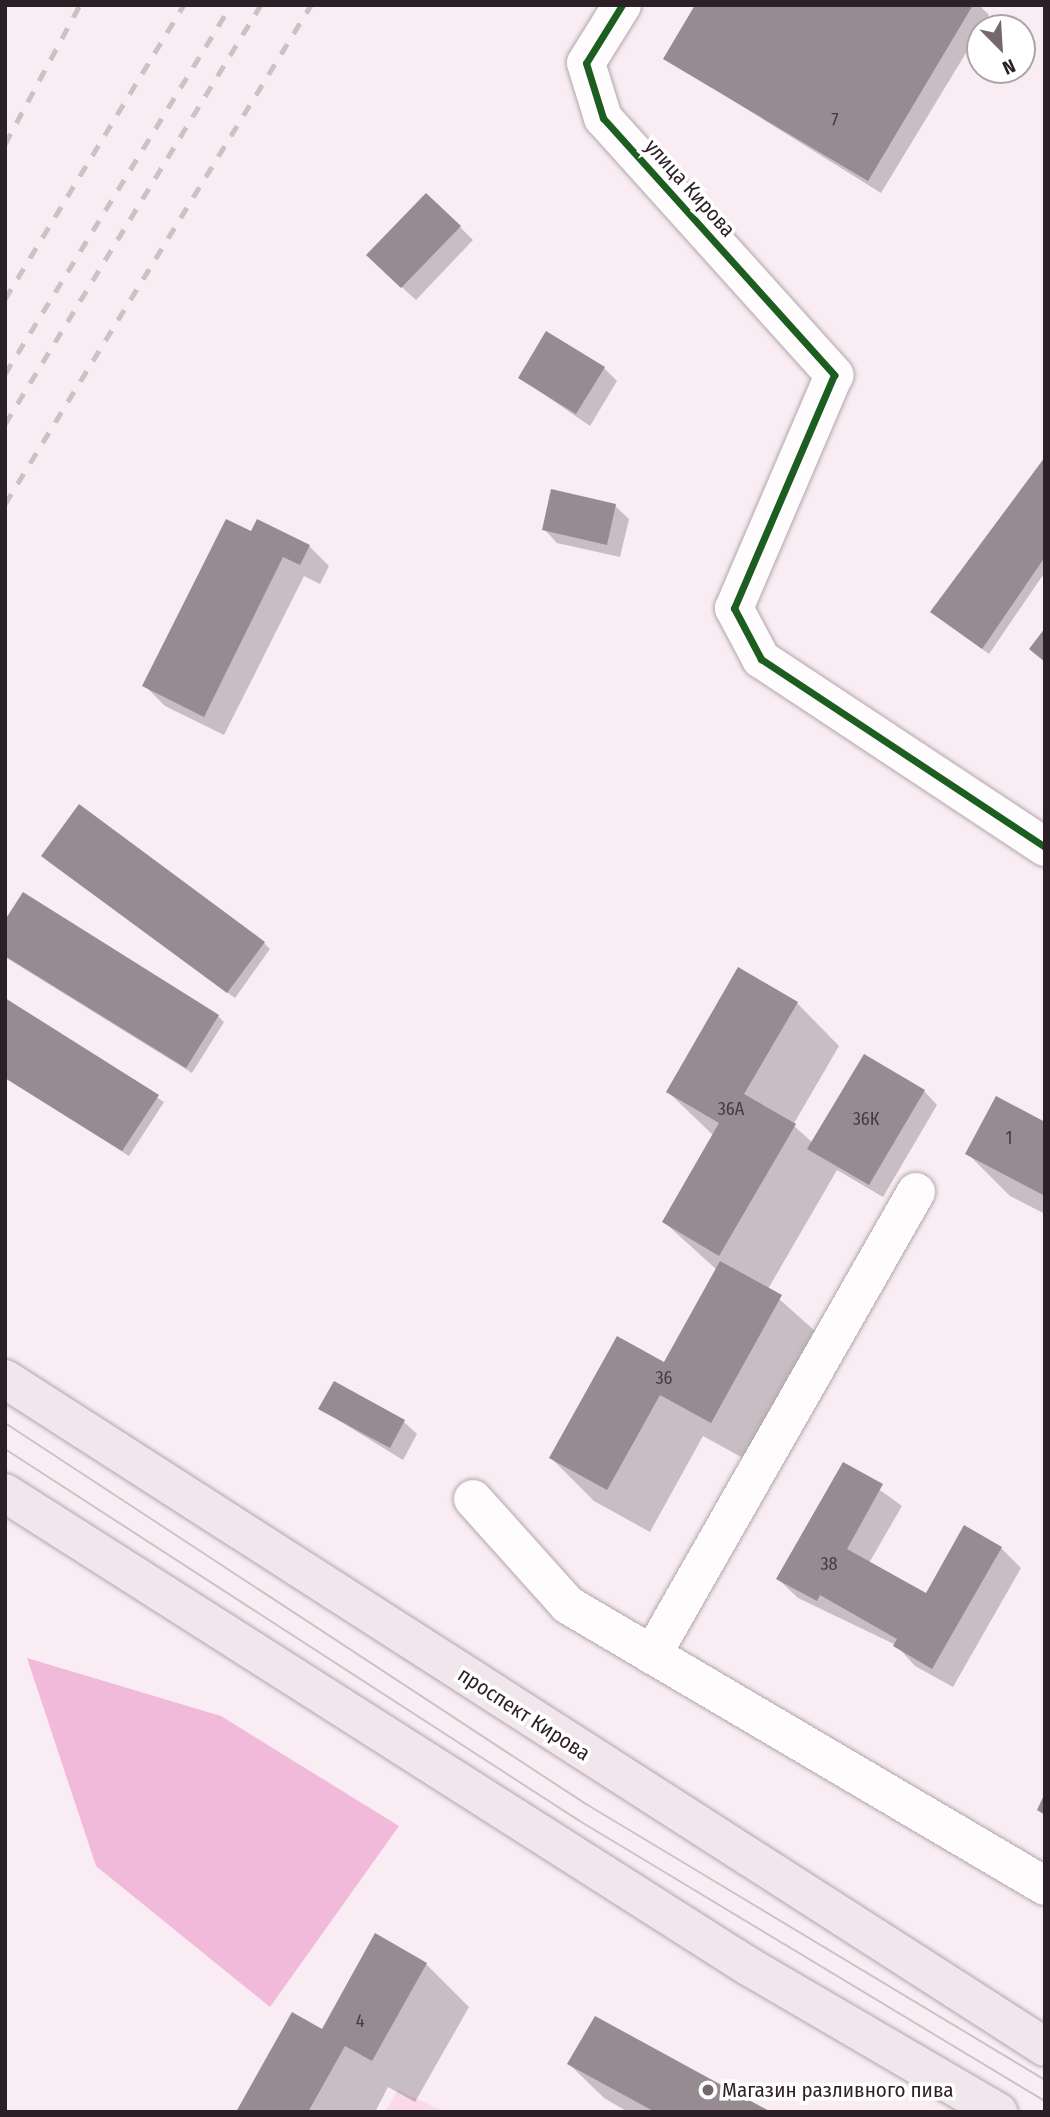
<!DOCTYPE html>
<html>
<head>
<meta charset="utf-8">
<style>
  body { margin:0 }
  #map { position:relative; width:1050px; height:2117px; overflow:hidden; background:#f9edf3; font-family:"Fira Sans Condensed",sans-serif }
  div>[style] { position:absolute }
  .green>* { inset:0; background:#fad9ea }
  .forest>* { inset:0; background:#f1bada }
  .shadow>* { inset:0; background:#0003 }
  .building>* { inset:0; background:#958b91 }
  .roads { filter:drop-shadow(0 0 2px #b2a6ac) drop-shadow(0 0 2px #b2a6ac) }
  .minor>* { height:38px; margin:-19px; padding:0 19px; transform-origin:19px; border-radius:19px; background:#fefcfd }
  .major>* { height:38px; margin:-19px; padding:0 19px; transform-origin:19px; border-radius:19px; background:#f0e6eb }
  .tram>* { height:2px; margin:-1px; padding:0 1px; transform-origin:1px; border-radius:1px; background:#c8c4c6 }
  .rail>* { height:5px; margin-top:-2.5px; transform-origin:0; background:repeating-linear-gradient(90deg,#c8c4c6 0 12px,transparent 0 24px) }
  .cycleway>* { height:7px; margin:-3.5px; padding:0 3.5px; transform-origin:3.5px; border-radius:3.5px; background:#1b5e20 }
  .dots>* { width:19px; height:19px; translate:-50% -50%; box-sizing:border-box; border:4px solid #fff; border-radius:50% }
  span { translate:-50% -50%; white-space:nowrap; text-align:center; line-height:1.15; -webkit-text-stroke:7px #fff; paint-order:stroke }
  .number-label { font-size:18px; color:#463a41 }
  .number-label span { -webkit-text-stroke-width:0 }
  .street-label { font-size:21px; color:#2c1f26 }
  .poi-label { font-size:21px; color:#2c1f26 }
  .left { translate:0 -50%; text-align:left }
  .frame { position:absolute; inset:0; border:7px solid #2c1f26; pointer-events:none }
  .north { position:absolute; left:966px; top:14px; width:70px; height:70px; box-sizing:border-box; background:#fff; border:2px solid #aba5a8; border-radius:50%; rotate:156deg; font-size:19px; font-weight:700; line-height:28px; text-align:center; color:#2c1f26 }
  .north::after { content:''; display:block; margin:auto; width:24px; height:32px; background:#74676e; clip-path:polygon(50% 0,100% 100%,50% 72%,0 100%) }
</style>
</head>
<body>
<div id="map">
  <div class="green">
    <div style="clip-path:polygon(398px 2090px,445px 2112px,385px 2112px)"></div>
  </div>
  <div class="forest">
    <div style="clip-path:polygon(27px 1658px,221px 1716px,399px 1826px,270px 2007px,96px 1866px)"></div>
  </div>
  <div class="shadow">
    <div style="clip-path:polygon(697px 5px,979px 5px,989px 15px,881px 193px,665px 58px)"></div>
    <div style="clip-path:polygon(460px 227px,473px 240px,416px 300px,382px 269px)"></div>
    <div style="clip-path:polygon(604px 368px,617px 381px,590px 426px,520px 378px)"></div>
    <div style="clip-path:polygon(1045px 460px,1045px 572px,989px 654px,932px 612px)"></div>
    <div style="clip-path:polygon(615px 506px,629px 519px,620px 557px,557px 543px,544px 529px)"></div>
    <div style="clip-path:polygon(252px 533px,309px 546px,329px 566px,320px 584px,304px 576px,224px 735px,165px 706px,145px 686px)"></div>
    <div style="clip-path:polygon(49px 862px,264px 943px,270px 949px,235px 998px)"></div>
    <div style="clip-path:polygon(5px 923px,218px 1016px,224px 1022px,192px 1073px,5px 957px)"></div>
    <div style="clip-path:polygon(5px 1000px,164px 1102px,129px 1156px,5px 1078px)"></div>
    <div style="clip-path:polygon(797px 1003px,839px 1046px,793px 1125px,813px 1143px,924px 1091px,937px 1105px,883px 1197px,837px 1170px,768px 1289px,824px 1339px,754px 1464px,703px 1436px,650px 1532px,594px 1501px,551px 1458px,665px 1365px,717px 1270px,664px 1222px,714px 1136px,668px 1092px)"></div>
    <div style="clip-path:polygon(1045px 1123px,1045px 1214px,1010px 1196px,967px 1153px)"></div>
    <div style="clip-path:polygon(320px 1409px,403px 1421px,417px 1434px,403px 1460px)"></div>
    <div style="clip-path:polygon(844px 1464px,902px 1506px,869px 1563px,926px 1595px,1001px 1548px,1021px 1568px,953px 1687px,915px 1666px,896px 1645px,798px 1598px,778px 1579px)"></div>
    <div style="clip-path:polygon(426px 1964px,469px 2007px,415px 2102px,388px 2087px,375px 2112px,238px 2112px,322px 2031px)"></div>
    <div style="clip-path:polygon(569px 2064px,767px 2112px,628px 2112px,604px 2098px)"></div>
  </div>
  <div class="building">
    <div style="clip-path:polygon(695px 5px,973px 5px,868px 181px,663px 59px)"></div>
    <div style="clip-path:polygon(426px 193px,461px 226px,401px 288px,366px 255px)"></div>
    <div style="clip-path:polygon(546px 331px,605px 367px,576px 414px,518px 378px)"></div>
    <div style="clip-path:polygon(1045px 457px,1045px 557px,982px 649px,930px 612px)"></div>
    <div style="clip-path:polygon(551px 489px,616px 504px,607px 545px,542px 530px)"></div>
    <div style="clip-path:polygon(226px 519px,251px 531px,257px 519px,310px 545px,300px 565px,283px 557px,204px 717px,142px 686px)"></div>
    <div style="clip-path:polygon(1045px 628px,1045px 662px,1029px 649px)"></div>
    <div style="clip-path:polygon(79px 804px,265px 942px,227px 993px,41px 856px)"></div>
    <div style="clip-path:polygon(23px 892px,219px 1015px,186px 1068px,5px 956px,5px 920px)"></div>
    <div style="clip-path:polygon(738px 967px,798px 1002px,744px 1094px,796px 1124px,719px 1256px,662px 1222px,719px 1123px,666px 1092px)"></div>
    <div style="clip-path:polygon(5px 998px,159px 1095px,122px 1151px,5px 1078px)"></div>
    <div style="clip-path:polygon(864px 1054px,925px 1090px,869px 1185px,807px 1149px)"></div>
    <div style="clip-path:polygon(996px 1096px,1045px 1122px,1045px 1196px,965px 1154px)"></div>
    <div style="clip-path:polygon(720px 1261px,782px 1295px,711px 1423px,660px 1395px,607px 1490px,549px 1458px,617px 1336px,664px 1362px)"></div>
    <div style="clip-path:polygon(334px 1381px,405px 1420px,390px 1448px,318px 1409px)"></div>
    <div style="clip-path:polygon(843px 1462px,883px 1484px,847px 1549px,926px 1593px,964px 1525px,1002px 1547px,932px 1669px,893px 1646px,897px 1639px,820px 1595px,817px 1601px,776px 1579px)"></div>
    <div style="clip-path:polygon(1045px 1793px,1045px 1815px,1037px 1810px)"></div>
    <div style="clip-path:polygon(375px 1933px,427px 1963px,372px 2061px,345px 2046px,308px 2112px,236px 2112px,292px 2012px,322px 2029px)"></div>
    <div style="clip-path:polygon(595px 2016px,771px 2112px,655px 2112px,567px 2064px)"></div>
  </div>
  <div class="roads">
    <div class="minor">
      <div style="left:622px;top:5px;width:68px;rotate:121.8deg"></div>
      <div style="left:586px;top:63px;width:58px;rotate:72.8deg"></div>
      <div style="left:603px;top:118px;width:346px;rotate:48deg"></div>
      <div style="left:834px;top:375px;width:254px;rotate:113.2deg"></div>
      <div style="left:734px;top:608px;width:58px;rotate:62.1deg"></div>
      <div style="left:761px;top:659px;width:341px;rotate:33.5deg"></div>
      <div style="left:473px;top:1499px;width:142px;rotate:48.1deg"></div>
      <div style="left:568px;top:1605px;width:554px;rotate:30.5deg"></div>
      <div style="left:652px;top:1655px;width:533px;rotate:-60.31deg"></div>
    </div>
    <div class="major">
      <div style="left:5px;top:1379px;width:1236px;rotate:32.71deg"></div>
      <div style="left:5px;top:1493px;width:881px;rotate:32.48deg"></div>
      <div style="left:748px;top:1966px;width:290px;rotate:30.3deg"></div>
    </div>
  </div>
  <div class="tram">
    <div style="left:5px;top:1423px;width:695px;rotate:33.26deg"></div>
    <div style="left:586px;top:1804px;width:536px;rotate:31.02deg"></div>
    <div style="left:5px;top:1449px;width:683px;rotate:32.92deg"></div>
    <div style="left:578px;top:1820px;width:545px;rotate:31.04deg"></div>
  </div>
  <div class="rail">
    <div style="left:5px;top:144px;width:158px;rotate:-61.7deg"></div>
    <div style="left:5px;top:299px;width:344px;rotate:-58.7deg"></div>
    <div style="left:5px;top:374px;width:433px;rotate:-58.5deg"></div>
    <div style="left:5px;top:424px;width:491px;rotate:-58.6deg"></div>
    <div style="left:5px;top:504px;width:585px;rotate:-58.48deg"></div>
  </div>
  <div class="cycleway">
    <div style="left:622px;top:5px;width:68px;rotate:121.8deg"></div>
    <div style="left:586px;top:63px;width:58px;rotate:72.8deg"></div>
    <div style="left:603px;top:118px;width:346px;rotate:48deg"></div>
    <div style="left:834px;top:375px;width:254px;rotate:113.2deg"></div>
    <div style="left:734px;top:608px;width:58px;rotate:62.1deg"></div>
    <div style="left:761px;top:659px;width:341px;rotate:33.5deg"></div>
  </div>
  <div class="dots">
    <div style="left:708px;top:2090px;background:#74676e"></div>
  </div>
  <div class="number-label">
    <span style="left:835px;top:120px">7</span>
    <span style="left:731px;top:1109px">36А</span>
    <span style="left:866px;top:1119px">36К</span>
    <span style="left:1009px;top:1138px">1</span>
    <span style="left:664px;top:1378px">36</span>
    <span style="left:829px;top:1564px">38</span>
    <span style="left:360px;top:2021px">4</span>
  </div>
  <div class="street-label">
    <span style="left:690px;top:188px;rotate:48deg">улица Кирова</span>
    <span style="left:524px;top:1714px;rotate:33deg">проспект Кирова</span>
  </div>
  <div class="poi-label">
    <span class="left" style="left:722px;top:2090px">Магазин разливного пива</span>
  </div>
  <div class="frame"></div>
  <div class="north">N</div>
</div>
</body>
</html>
